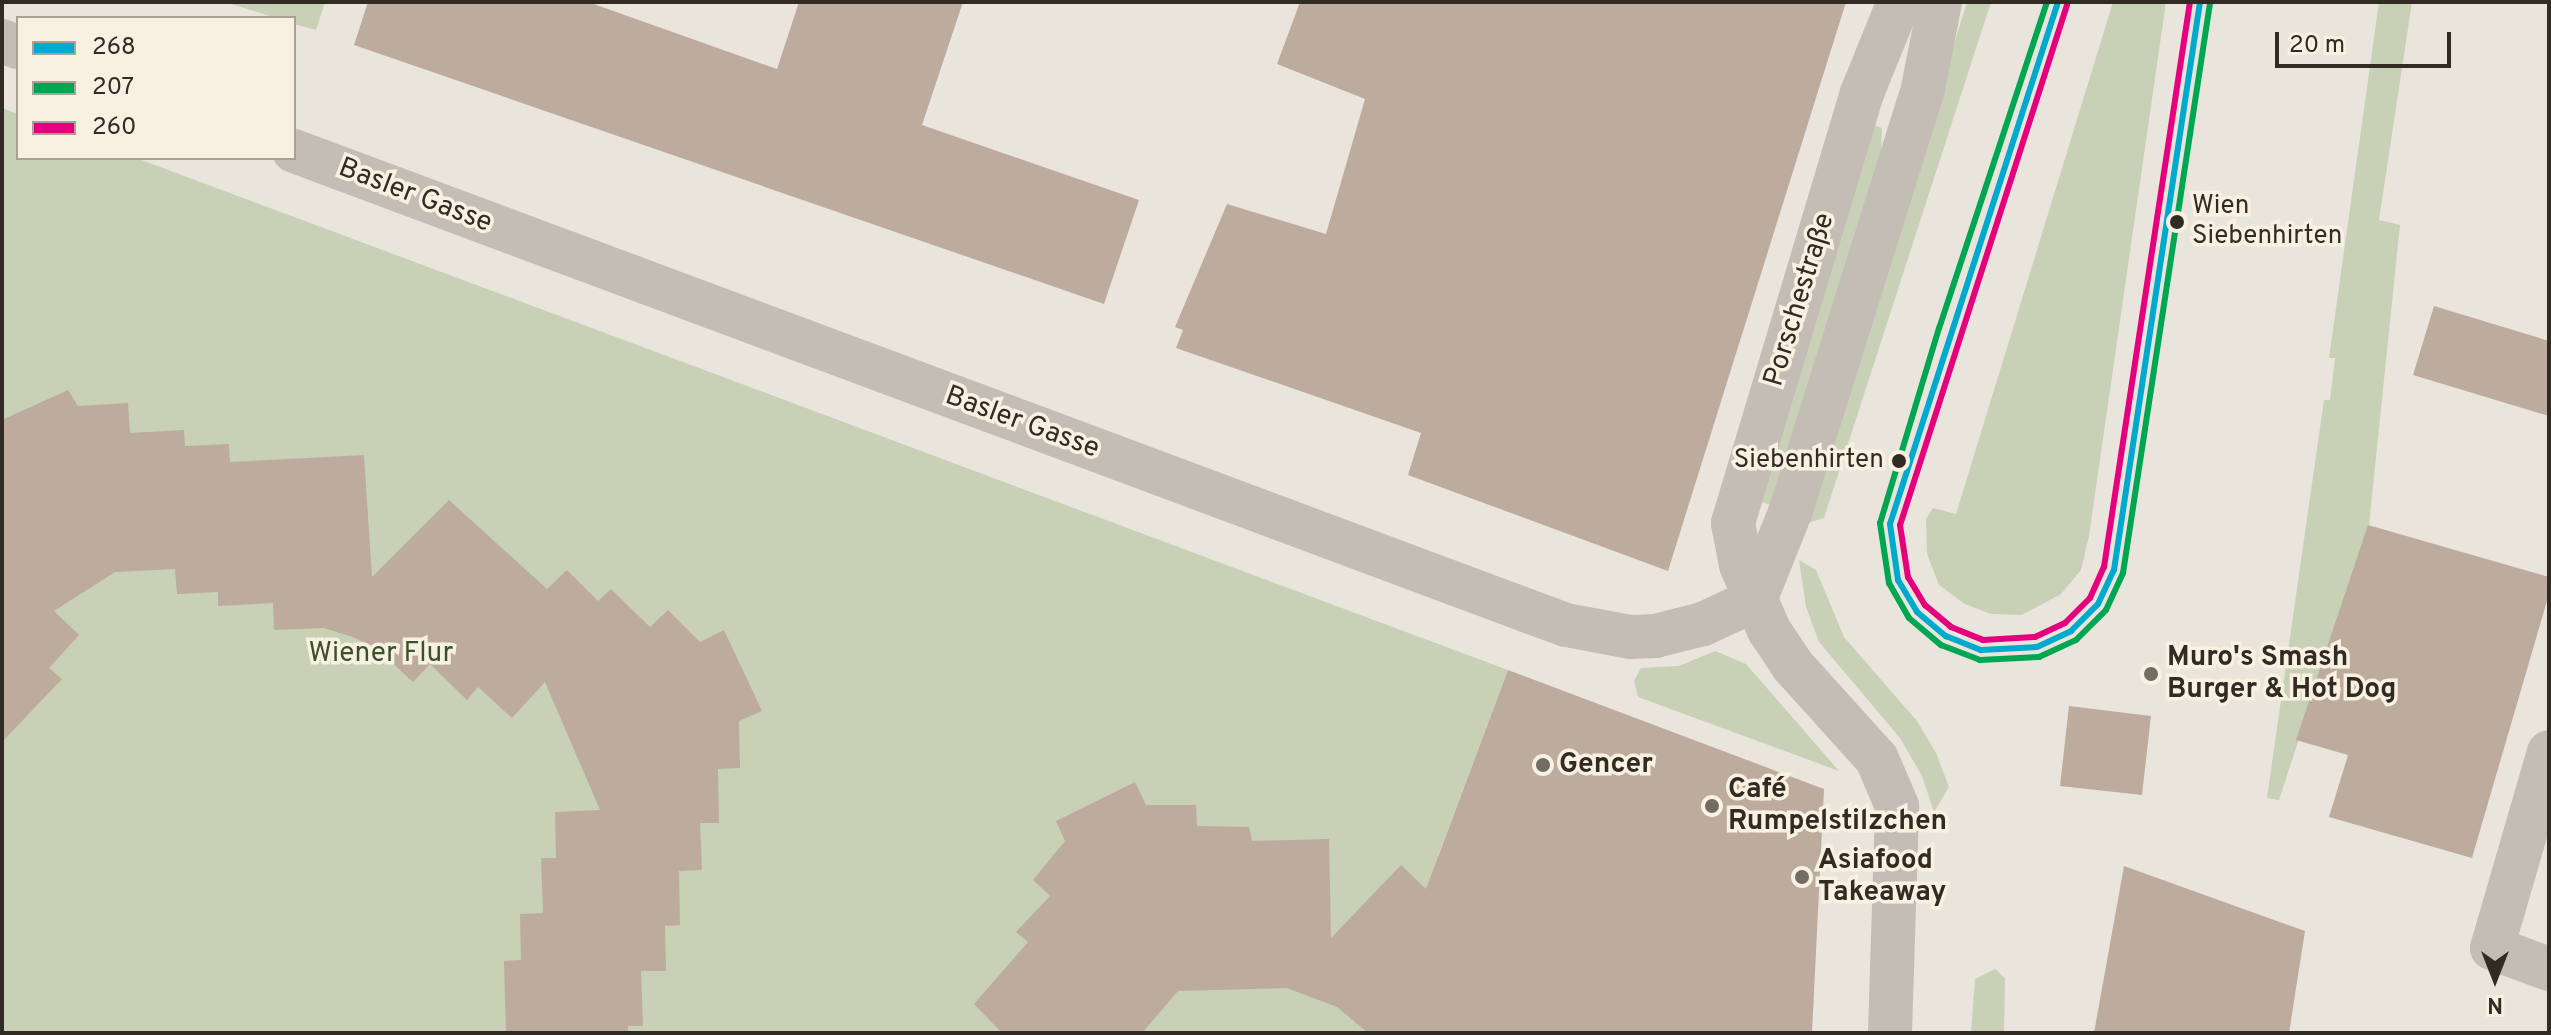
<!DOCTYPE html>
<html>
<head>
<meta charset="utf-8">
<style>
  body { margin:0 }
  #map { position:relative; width:2551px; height:1035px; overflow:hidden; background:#eae5dc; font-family:Overpass,sans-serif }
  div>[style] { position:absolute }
  .green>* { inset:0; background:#c8d0b6 }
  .building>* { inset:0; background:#bdab9d }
  .minor>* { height:44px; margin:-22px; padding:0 22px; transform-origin:22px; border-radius:22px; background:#c3bdb5 }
  .bus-1>* { height:6px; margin:-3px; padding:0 3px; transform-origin:3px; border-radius:3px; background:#00a9ce }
  .bus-2>* { height:6px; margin:-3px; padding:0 3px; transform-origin:3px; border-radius:3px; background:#00a651 }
  .bus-3>* { height:6px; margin:-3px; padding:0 3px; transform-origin:3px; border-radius:3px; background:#e5007d }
  .dots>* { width:22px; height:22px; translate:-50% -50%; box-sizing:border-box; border:4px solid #f8f1e1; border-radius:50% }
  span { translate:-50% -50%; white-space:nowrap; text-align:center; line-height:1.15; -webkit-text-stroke:7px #f8f1e1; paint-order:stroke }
  .bus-label { font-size:26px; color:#322b24 }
  .left { translate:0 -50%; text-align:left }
  .right { translate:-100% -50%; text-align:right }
  .street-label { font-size:28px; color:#322b24 }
  .park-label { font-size:28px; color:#3c5029 }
  .poi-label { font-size:28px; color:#322b24; font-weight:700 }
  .frame { position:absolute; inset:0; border:4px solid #322b24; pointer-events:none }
  .legend { position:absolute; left:16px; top:16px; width:280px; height:144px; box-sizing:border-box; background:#f8f1e1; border:2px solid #a9a295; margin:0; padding:10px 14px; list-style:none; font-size:24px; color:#322b24 }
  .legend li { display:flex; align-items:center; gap:16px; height:40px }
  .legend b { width:40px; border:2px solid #a9a295 }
  .north { position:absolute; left:2455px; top:939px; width:80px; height:80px; -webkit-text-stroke:6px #f8f1e1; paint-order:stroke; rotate:180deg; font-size:22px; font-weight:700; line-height:32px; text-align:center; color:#322b24 }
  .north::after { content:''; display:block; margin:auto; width:28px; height:36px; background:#322b24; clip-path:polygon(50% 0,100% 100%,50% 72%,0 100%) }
  .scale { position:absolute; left:2275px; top:32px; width:176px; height:36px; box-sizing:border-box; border:4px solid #322b24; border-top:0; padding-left:10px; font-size:24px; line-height:28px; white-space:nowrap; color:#322b24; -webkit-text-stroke:6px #f8f1e1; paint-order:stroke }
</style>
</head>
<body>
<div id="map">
  <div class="green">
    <div style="clip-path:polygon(225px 2px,325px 2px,316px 30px,294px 24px,294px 18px,276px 18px)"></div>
    <div style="clip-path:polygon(1967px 2px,1991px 2px,1824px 518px,1808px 523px)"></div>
    <div style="clip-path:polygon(2113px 2px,2166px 2px,2089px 536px,2081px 570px,2061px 594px,2022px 615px,1991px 614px,1965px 604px,1939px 585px,1927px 554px,1926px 519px,1933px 508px,1956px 514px)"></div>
    <div style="clip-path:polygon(2379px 2px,2412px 2px,2379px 220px,2400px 225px,2369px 525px,2279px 800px,2267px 798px,2324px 400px,2330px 400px,2335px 358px,2329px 358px)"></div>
    <div style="clip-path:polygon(2px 108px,18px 114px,18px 158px,136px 158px,1508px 670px,1438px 856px,1575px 906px,1630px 1033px,2px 1033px)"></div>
    <div style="clip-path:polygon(1868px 123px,1882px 128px,1881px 153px,1774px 506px,1753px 499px)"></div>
    <div style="clip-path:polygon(1799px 560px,1816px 570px,1844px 637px,1917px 721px,1936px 753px,1949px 787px,1934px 812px,1922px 776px,1900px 738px,1819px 642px,1806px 607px)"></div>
    <div style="clip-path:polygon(1715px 651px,1746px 664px,1839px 771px,1638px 697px,1634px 681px,1641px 668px,1679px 666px)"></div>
    <div style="clip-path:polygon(1995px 969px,2005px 978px,2004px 1033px,1971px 1033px,1975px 979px)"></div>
  </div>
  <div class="building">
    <div style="clip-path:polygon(368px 2px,588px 2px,777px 69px,799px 2px,963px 2px,922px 125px,1139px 200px,1104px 304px,354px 45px)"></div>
    <div style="clip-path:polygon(1300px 2px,1846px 2px,1668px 571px,1408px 475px,1421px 433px,1176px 348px,1183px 330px,1175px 327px,1227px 204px,1326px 234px,1365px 99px,1277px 64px)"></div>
    <div style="clip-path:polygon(2434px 306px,2549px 341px,2549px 416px,2413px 375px)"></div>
    <div style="clip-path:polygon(68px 390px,78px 406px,128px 403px,130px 433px,184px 430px,185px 446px,229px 444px,230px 462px,364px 455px,372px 577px,449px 500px,547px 589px,567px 570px,598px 601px,611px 589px,650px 627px,668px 610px,700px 642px,724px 630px,762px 711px,739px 721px,740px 768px,718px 769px,719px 823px,700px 823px,702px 870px,679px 871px,680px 925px,665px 926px,666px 971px,641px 971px,643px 1026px,628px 1026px,628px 1033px,506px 1033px,504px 961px,521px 960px,520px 914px,543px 913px,541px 858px,556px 858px,555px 812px,600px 810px,545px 682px,512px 718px,478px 687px,467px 700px,430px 664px,413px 682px,374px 646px,350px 636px,323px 628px,274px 630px,273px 603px,218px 606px,218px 592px,177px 594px,175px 569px,115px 572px,54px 611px,79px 635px,49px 668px,62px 679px,2px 742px,2px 420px)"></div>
    <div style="clip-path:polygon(2368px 525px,2549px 577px,2549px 594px,2472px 858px,2329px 817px,2348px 755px,2296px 740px)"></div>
    <div style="clip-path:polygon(1508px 670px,1824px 789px,1812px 1033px,1368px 1033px,1337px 1007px,1287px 988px,1178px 991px,1142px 1033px,1002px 1033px,974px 1004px,1028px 942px,1016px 932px,1050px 896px,1033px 880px,1065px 841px,1056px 821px,1135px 782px,1146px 805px,1196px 805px,1197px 826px,1249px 827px,1252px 841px,1329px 839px,1331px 938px,1401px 865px,1426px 889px)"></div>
    <div style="clip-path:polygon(2069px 706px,2151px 716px,2142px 795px,2060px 786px)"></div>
    <div style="clip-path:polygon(2124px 866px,2305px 931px,2289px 1033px,2094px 1033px)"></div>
  </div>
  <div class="minor">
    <div style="left:2px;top:41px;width:17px;rotate:21deg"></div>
    <div style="left:294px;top:151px;width:1357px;rotate:20.44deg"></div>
    <div style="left:1566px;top:625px;width:65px;rotate:10.6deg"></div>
    <div style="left:1630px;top:637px;width:25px;rotate:-2deg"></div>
    <div style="left:1655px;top:636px;width:49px;rotate:-14deg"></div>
    <div style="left:1703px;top:624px;width:57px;rotate:-24.8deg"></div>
    <div style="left:1755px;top:600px;width:97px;rotate:-68.2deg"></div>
    <div style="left:1791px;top:510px;width:442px;rotate:-72.6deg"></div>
    <div style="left:1923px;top:88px;width:88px;rotate:-78.8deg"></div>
    <div style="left:2549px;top:752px;width:204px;rotate:106.2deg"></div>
    <div style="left:2492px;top:948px;width:61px;rotate:20.2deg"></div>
    <div style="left:1890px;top:1033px;width:227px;rotate:-88.2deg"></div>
    <div style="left:1897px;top:806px;width:51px;rotate:-113.1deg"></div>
    <div style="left:1877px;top:759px;width:125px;rotate:-132.1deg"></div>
    <div style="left:1793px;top:666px;width:43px;rotate:-123.7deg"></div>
    <div style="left:1769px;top:630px;width:71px;rotate:-113.3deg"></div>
    <div style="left:1741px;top:565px;width:43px;rotate:-100.8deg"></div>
    <div style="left:1733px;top:523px;width:449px;rotate:-73.3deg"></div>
    <div style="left:1862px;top:93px;width:98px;rotate:-67.9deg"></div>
  </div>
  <div class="bus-1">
    <div style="left:2058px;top:2px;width:548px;rotate:107.84deg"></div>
    <div style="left:1890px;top:524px;width:57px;rotate:81.9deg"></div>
    <div style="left:1898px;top:580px;width:37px;rotate:59deg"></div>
    <div style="left:1917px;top:612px;width:38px;rotate:40deg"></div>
    <div style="left:1946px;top:636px;width:38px;rotate:22deg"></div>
    <div style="left:1981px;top:650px;width:56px;rotate:-3.1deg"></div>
    <div style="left:2037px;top:647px;width:38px;rotate:-25deg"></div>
    <div style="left:2071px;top:631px;width:38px;rotate:-45deg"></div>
    <div style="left:2098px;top:604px;width:38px;rotate:-65deg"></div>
    <div style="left:2114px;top:570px;width:574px;rotate:-81.39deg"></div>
  </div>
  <div class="bus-2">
    <div style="left:2047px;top:2px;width:343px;rotate:108.3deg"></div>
    <div style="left:1939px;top:328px;width:204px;rotate:106.8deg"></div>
    <div style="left:1880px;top:523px;width:61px;rotate:81.5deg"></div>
    <div style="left:1889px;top:583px;width:40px;rotate:60.3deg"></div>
    <div style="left:1909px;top:618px;width:42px;rotate:40.2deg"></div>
    <div style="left:1941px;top:645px;width:42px;rotate:21deg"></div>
    <div style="left:1980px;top:660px;width:59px;rotate:-2.9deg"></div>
    <div style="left:2039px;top:657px;width:41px;rotate:-24.7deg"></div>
    <div style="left:2076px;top:640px;width:42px;rotate:-45deg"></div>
    <div style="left:2106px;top:610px;width:41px;rotate:-65.3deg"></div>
    <div style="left:2123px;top:573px;width:577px;rotate:-81.32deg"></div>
  </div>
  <div class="bus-3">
    <div style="left:2067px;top:5px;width:546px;rotate:107.8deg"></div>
    <div style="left:1900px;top:525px;width:53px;rotate:81.3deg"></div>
    <div style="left:1908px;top:577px;width:33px;rotate:59deg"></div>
    <div style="left:1925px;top:605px;width:34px;rotate:40deg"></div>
    <div style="left:1951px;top:627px;width:35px;rotate:22deg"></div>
    <div style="left:1983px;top:640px;width:52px;rotate:-3.3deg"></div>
    <div style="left:2035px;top:637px;width:33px;rotate:-25deg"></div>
    <div style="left:2065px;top:623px;width:35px;rotate:-45deg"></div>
    <div style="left:2090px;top:598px;width:34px;rotate:-66deg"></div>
    <div style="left:2104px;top:567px;width:572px;rotate:-81.35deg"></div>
  </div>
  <div class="dots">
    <div style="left:2177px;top:222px;background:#322b24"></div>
    <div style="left:1899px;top:461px;background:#322b24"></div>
    <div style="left:2151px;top:674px;background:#726c64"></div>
    <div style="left:1543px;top:765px;background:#726c64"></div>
    <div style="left:1712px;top:806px;background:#726c64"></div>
    <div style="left:1802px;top:877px;background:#726c64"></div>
  </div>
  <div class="bus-label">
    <span class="left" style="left:2192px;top:222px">Wien<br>Siebenhirten</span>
    <span class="right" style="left:1884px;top:461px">Siebenhirten</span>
  </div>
  <div class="street-label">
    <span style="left:415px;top:196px;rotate:21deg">Basler Gasse</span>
    <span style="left:1800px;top:300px;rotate:-73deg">Porschestraße</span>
    <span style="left:1022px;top:423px;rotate:20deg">Basler Gasse</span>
  </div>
  <div class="park-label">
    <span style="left:381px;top:654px">Wiener Flur</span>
  </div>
  <div class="poi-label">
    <span class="left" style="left:2167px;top:674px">Muro's Smash<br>Burger &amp; Hot Dog</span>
    <span class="left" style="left:1559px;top:765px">Gencer</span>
    <span class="left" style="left:1728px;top:806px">Café<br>Rumpelstilzchen</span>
    <span class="left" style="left:1818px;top:877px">Asiafood<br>Takeaway</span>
  </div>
  <div class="frame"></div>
  <ul class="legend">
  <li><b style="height:10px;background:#00a9ce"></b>268</li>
  <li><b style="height:10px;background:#00a651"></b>207</li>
  <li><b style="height:10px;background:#e5007d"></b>260</li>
  </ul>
  <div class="north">N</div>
  <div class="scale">20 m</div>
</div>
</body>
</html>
